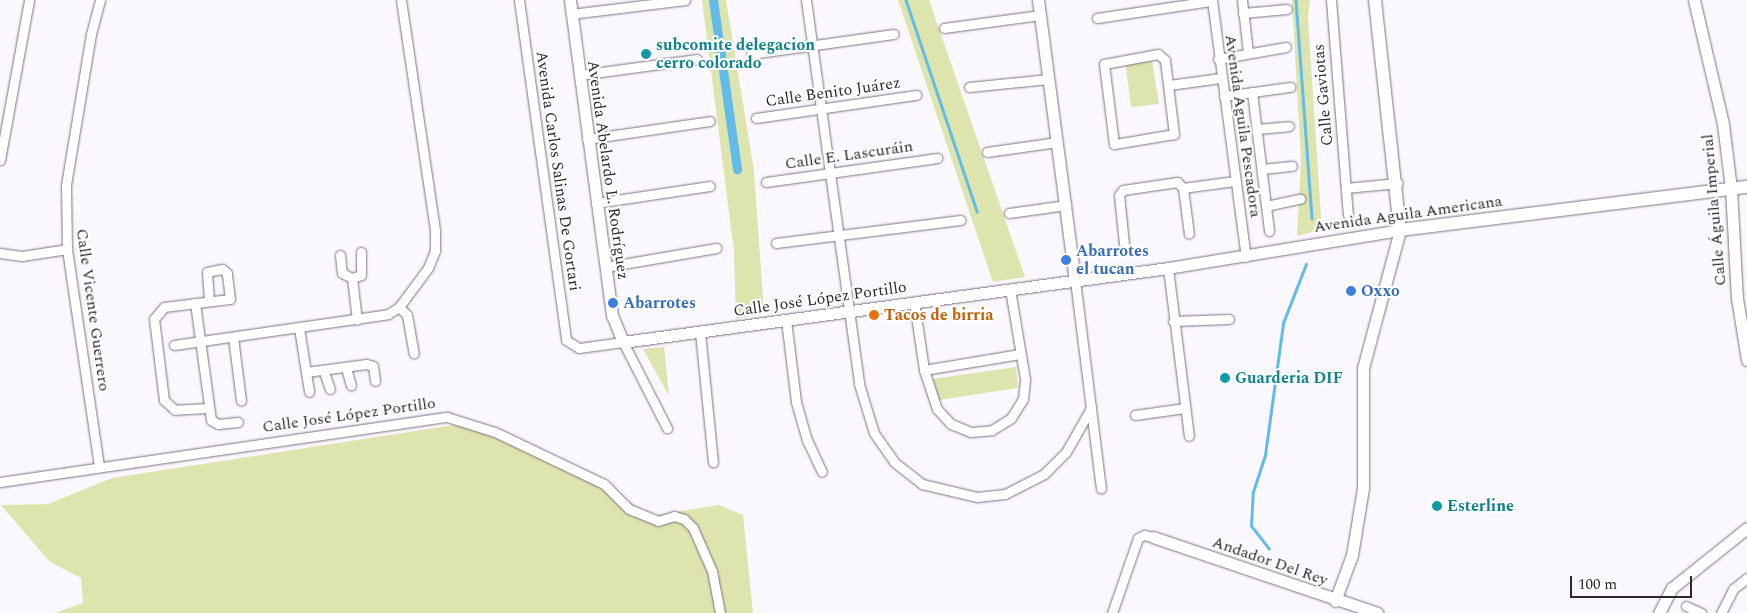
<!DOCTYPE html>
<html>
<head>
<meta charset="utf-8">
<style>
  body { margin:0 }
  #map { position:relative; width:1747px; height:613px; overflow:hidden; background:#fbf7fe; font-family:Spectral,serif }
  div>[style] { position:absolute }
  .green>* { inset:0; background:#dee4ae }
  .stream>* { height:2.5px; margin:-1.25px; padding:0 1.25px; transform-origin:1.25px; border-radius:1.25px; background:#62bbe9 }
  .canal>* { height:9px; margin:-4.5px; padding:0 4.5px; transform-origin:4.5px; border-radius:4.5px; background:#62bbe9 }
  .roads { filter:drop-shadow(0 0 1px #7b7080) drop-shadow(0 0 1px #7b7080) }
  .minor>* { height:9px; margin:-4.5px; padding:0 4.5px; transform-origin:4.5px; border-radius:4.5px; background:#fff }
  .tertiary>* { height:11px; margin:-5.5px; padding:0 5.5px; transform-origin:5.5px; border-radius:5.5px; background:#fff }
  .secondary>* { height:12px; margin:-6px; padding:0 6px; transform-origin:6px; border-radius:6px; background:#fff }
  .dots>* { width:14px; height:14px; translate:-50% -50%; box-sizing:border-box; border:2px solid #fff; border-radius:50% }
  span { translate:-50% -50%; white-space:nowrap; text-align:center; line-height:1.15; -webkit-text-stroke:4px #fff; paint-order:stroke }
  .culture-label { font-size:16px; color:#0d838f; font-weight:700 }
  .left { translate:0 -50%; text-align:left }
  .street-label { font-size:16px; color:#2d282f }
  .shop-label { font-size:16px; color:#366cbe; font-weight:700 }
  .food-label { font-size:16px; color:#c56008; font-weight:700 }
  .scale { position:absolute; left:1570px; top:576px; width:122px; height:22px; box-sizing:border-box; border:2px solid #2d282f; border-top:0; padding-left:6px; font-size:15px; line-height:18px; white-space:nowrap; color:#2d282f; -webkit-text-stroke:4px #fff; paint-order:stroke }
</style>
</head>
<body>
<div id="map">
  <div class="green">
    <div style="clip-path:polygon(702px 0,726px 0,754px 171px,764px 313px,736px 319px,734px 252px)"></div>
    <div style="clip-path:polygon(898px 0,929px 0,1025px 277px,993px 282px)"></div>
    <div style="clip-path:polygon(1292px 0,1310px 0,1308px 18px,1321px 217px,1319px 230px,1297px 236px,1301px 161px)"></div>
    <div style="clip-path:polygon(1151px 55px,1159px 104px,1131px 107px,1125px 59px)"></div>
    <div style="clip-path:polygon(664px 347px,669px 396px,643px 349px)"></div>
    <div style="clip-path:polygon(1016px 367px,1018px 388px,939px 400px,932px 379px)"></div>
    <div style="clip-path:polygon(467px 423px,605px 487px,652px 516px,719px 505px,743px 515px,753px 613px,55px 613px,83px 603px,81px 578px,50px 562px,1px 505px,48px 504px,112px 478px)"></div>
  </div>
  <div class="stream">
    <div style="left:906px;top:0;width:223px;rotate:71.4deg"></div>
    <div style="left:1296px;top:0;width:219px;rotate:85.8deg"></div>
    <div style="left:1269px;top:549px;width:29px;rotate:-128deg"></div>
    <div style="left:1251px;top:526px;width:34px;rotate:-87deg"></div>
    <div style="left:1253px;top:492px;width:39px;rotate:-72deg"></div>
    <div style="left:1265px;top:455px;width:133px;rotate:-82.2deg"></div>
    <div style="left:1283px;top:323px;width:63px;rotate:-68.7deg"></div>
  </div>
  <div class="canal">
    <div style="left:713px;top:0;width:171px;rotate:81.9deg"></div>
  </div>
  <div class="roads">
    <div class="minor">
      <div style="left:519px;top:0;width:343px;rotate:82.1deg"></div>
      <div style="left:566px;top:340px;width:15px;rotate:32deg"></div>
      <div style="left:579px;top:348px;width:44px;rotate:-7.8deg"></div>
      <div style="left:623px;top:342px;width:97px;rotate:62.9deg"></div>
      <div style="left:806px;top:0;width:388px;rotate:82.1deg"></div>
      <div style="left:859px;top:384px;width:51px;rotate:73deg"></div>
      <div style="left:874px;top:433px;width:35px;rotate:55deg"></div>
      <div style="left:894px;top:462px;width:36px;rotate:38deg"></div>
      <div style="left:922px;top:484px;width:57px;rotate:13.3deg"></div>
      <div style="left:977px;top:497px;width:28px;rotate:-6deg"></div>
      <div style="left:1005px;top:494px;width:44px;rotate:-27.1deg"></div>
      <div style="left:1044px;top:474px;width:31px;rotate:-45deg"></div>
      <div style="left:1066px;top:452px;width:51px;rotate:-60.4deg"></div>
      <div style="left:1212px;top:0;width:259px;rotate:82.5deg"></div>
      <div style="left:1242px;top:0;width:53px;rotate:83.5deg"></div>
      <div style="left:1331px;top:0;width:215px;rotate:85.5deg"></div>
      <div style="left:1243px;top:13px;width:44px;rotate:-5.2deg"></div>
      <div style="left:571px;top:14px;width:115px;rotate:-7deg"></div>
      <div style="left:1097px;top:18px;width:115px;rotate:-8.5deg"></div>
      <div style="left:944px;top:28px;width:97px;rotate:-7.7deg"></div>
      <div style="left:751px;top:54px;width:144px;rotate:-8deg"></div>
      <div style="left:1158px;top:54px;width:9px;rotate:41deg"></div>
      <div style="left:1165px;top:60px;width:75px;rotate:83.1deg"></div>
      <div style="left:1174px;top:134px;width:61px;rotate:170.5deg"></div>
      <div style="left:1114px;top:144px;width:81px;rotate:-97.1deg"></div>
      <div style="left:1104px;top:64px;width:55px;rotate:-10.5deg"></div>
      <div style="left:1218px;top:59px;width:69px;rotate:-10deg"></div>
      <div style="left:579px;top:75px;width:119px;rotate:-7.7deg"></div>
      <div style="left:1169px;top:85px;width:52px;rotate:-7.7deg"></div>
      <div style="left:969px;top:87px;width:80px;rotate:-5.7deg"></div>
      <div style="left:1252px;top:92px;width:140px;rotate:83deg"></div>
      <div style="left:1224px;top:96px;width:67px;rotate:-7.8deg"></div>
      <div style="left:756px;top:118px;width:162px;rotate:-8.2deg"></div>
      <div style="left:1257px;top:129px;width:32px;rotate:-5deg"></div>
      <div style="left:587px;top:139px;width:124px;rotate:-8.3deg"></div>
      <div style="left:987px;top:152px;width:71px;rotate:-8.1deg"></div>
      <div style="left:0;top:160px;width:163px;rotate:-79.7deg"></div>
      <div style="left:1262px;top:169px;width:30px;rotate:-6deg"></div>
      <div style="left:766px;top:182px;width:173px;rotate:-8deg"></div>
      <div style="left:1183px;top:188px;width:52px;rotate:-7.7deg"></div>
      <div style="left:1346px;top:188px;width:52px;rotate:-5.5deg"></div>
      <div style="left:596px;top:203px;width:115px;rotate:-8.5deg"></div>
      <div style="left:1266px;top:206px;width:35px;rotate:-12deg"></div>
      <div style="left:1009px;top:213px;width:58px;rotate:-8deg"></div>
      <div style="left:776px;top:243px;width:186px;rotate:-7.1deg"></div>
      <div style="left:1124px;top:244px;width:49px;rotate:-95.8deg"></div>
      <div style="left:1119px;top:195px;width:6px;rotate:-51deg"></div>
      <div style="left:1123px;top:190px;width:55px;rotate:-8.4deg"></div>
      <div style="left:1177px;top:182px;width:8px;rotate:45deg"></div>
      <div style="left:1183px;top:188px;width:46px;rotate:82.6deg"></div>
      <div style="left:0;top:253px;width:22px;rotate:8deg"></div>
      <div style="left:22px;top:256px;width:46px;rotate:-8.8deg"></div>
      <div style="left:340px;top:255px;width:18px;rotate:84deg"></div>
      <div style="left:342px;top:273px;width:11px;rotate:27deg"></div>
      <div style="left:352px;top:278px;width:9px;rotate:-18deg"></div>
      <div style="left:361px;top:275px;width:23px;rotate:-90deg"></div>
      <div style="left:605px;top:267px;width:113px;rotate:-9.7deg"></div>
      <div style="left:1168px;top:268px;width:169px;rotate:82.9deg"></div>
      <div style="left:352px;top:278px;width:42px;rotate:83.2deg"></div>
      <div style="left:1075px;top:280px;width:210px;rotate:82.9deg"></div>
      <div style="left:914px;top:302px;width:69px;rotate:81.6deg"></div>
      <div style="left:924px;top:370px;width:41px;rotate:71.6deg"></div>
      <div style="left:937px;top:409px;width:21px;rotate:47deg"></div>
      <div style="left:951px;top:424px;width:22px;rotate:22deg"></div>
      <div style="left:971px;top:432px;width:21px;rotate:-5deg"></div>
      <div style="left:992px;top:430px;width:22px;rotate:-32deg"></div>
      <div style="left:1011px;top:418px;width:22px;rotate:-58deg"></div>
      <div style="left:1023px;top:399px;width:20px;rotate:-84deg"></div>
      <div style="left:1025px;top:379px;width:91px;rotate:-99.5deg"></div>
      <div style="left:195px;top:303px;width:118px;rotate:82.2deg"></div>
      <div style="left:211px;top:420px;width:8px;rotate:30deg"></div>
      <div style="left:218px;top:424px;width:20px;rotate:-6deg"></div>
      <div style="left:399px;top:307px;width:11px;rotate:45deg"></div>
      <div style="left:407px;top:315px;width:39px;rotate:80deg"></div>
      <div style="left:786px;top:320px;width:83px;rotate:83deg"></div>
      <div style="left:796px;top:402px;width:40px;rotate:74deg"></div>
      <div style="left:807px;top:440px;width:35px;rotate:65deg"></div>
      <div style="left:1173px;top:321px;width:56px;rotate:-2deg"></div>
      <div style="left:299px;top:328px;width:45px;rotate:81deg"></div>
      <div style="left:306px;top:372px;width:61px;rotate:-7.6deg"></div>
      <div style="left:366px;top:364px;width:7px;rotate:16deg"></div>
      <div style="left:373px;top:366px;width:15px;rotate:82deg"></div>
      <div style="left:700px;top:332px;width:131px;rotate:84.3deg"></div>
      <div style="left:233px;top:337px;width:64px;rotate:82.8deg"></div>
      <div style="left:174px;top:345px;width:216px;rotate:-8.2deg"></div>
      <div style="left:388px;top:314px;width:13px;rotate:-32deg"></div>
      <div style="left:399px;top:307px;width:49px;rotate:-53.4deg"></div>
      <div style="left:428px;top:268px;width:18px;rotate:-68deg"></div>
      <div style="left:435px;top:251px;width:21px;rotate:-90deg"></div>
      <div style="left:435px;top:230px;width:232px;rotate:-98.4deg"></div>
      <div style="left:346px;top:368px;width:18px;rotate:74deg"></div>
      <div style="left:924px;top:370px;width:97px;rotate:-9.5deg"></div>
      <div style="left:306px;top:372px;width:20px;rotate:81deg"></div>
      <div style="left:324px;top:372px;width:18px;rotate:71deg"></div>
      <div style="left:208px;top:408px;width:33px;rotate:177deg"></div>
      <div style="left:175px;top:410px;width:15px;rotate:-138deg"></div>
      <div style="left:164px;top:400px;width:82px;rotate:-97deg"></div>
      <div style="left:154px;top:319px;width:16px;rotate:-50deg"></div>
      <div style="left:164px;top:307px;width:66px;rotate:-6.9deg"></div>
      <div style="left:230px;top:299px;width:26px;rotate:-97deg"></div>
      <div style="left:227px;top:273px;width:6px;rotate:-141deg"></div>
      <div style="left:222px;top:269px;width:15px;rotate:169deg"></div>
      <div style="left:207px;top:272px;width:29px;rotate:86deg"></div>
      <div style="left:1135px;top:415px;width:50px;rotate:-8deg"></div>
      <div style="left:99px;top:466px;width:219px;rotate:-98.4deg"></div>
      <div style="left:67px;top:249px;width:64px;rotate:-90.9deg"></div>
      <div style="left:66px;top:185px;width:153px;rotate:-80.6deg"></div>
      <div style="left:91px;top:34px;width:35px;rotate:-75deg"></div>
      <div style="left:0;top:482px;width:452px;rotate:-8.3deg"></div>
      <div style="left:447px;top:417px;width:50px;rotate:17.4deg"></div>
      <div style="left:495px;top:432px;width:121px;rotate:25.5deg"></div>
      <div style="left:604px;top:484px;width:35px;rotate:45deg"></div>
      <div style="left:629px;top:509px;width:31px;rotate:22deg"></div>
      <div style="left:658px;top:521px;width:17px;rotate:-17deg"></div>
      <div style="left:674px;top:516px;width:10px;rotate:17deg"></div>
      <div style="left:684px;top:519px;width:13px;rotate:45deg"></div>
      <div style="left:693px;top:528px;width:47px;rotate:66.2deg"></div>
      <div style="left:712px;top:571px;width:43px;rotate:79.2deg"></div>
      <div style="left:1686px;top:606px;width:17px;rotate:25deg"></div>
      <div style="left:1112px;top:613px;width:79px;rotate:-70.9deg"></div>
      <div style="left:1138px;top:538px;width:7px;rotate:-27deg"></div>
      <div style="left:1144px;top:535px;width:9px;rotate:13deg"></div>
      <div style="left:1721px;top:613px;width:27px;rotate:-63deg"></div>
      <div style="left:1733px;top:589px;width:18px;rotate:-38deg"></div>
    </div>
    <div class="tertiary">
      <div style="left:570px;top:0;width:318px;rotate:82.4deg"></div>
      <div style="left:612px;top:315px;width:29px;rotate:68deg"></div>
      <div style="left:623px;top:342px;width:550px;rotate:-7.73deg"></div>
      <div style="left:1168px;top:268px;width:235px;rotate:-9.3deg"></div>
      <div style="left:1400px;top:230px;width:143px;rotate:105deg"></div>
      <div style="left:1363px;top:368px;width:120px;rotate:90deg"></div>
      <div style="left:1363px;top:488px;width:68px;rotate:99.3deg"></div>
      <div style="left:1352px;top:555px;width:49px;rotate:110.3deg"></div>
      <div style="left:1038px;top:0;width:282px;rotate:82.5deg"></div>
      <div style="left:1694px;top:0;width:127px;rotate:76.8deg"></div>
      <div style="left:1723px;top:124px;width:64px;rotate:82.9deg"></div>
      <div style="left:1731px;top:188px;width:110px;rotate:86.9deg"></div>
      <div style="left:1737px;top:298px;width:63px;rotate:80.8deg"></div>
      <div style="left:1153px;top:537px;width:237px;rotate:18.7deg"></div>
      <div style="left:1659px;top:613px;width:28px;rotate:-63deg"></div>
      <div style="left:1672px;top:588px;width:96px;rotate:-38.7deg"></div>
    </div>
    <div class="secondary">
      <div style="left:1375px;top:0;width:231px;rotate:83.8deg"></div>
      <div style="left:1400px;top:230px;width:350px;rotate:-7.1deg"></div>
    </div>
  </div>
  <div class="dots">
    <div style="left:646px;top:54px;background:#0f9aa8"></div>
    <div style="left:1066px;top:260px;background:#3f7fe0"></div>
    <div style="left:1351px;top:291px;background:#3f7fe0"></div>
    <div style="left:613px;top:303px;background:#3f7fe0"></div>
    <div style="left:874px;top:315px;background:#e8710a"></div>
    <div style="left:1225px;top:378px;background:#0f9aa8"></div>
    <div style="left:1437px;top:506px;background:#0f9aa8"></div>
  </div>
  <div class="culture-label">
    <span class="left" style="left:656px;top:54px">subcomite delegacion<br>cerro colorado</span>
    <span class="left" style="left:1235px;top:378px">Guarderia DIF</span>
    <span class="left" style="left:1447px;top:506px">Esterline</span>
  </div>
  <div class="street-label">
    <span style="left:833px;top:92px;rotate:-8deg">Calle Benito Juárez</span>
    <span style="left:1323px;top:95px;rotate:-95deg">Calle Gaviotas</span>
    <span style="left:1243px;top:126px;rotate:82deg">Avenida Aguila Pescadora</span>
    <span style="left:849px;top:155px;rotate:-8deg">Calle E. Lascuráin</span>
    <span style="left:608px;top:170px;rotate:82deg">Avenida Abelardo L. Rodríguez</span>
    <span style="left:558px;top:171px;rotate:82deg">Avenida Carlos Salinas De Gortari</span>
    <span style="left:1714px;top:210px;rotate:-95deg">Calle Águila Imperial</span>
    <span style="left:1408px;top:214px;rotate:-8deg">Avenida Aguila Americana</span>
    <span style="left:820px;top:299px;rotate:-8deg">Calle José López Portillo</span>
    <span style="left:93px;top:310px;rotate:82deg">Calle Vicente Guerrero</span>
    <span style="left:349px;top:415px;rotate:-8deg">Calle José López Portillo</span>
    <span style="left:1270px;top:561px;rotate:19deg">Andador Del Rey</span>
  </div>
  <div class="shop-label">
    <span class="left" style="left:1076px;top:260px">Abarrotes<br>el tucan</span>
    <span class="left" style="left:1361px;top:291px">Oxxo</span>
    <span class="left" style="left:623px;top:303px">Abarrotes</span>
  </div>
  <div class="food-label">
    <span class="left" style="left:884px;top:315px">Tacos de birria</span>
  </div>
  <div class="scale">100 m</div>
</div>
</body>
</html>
